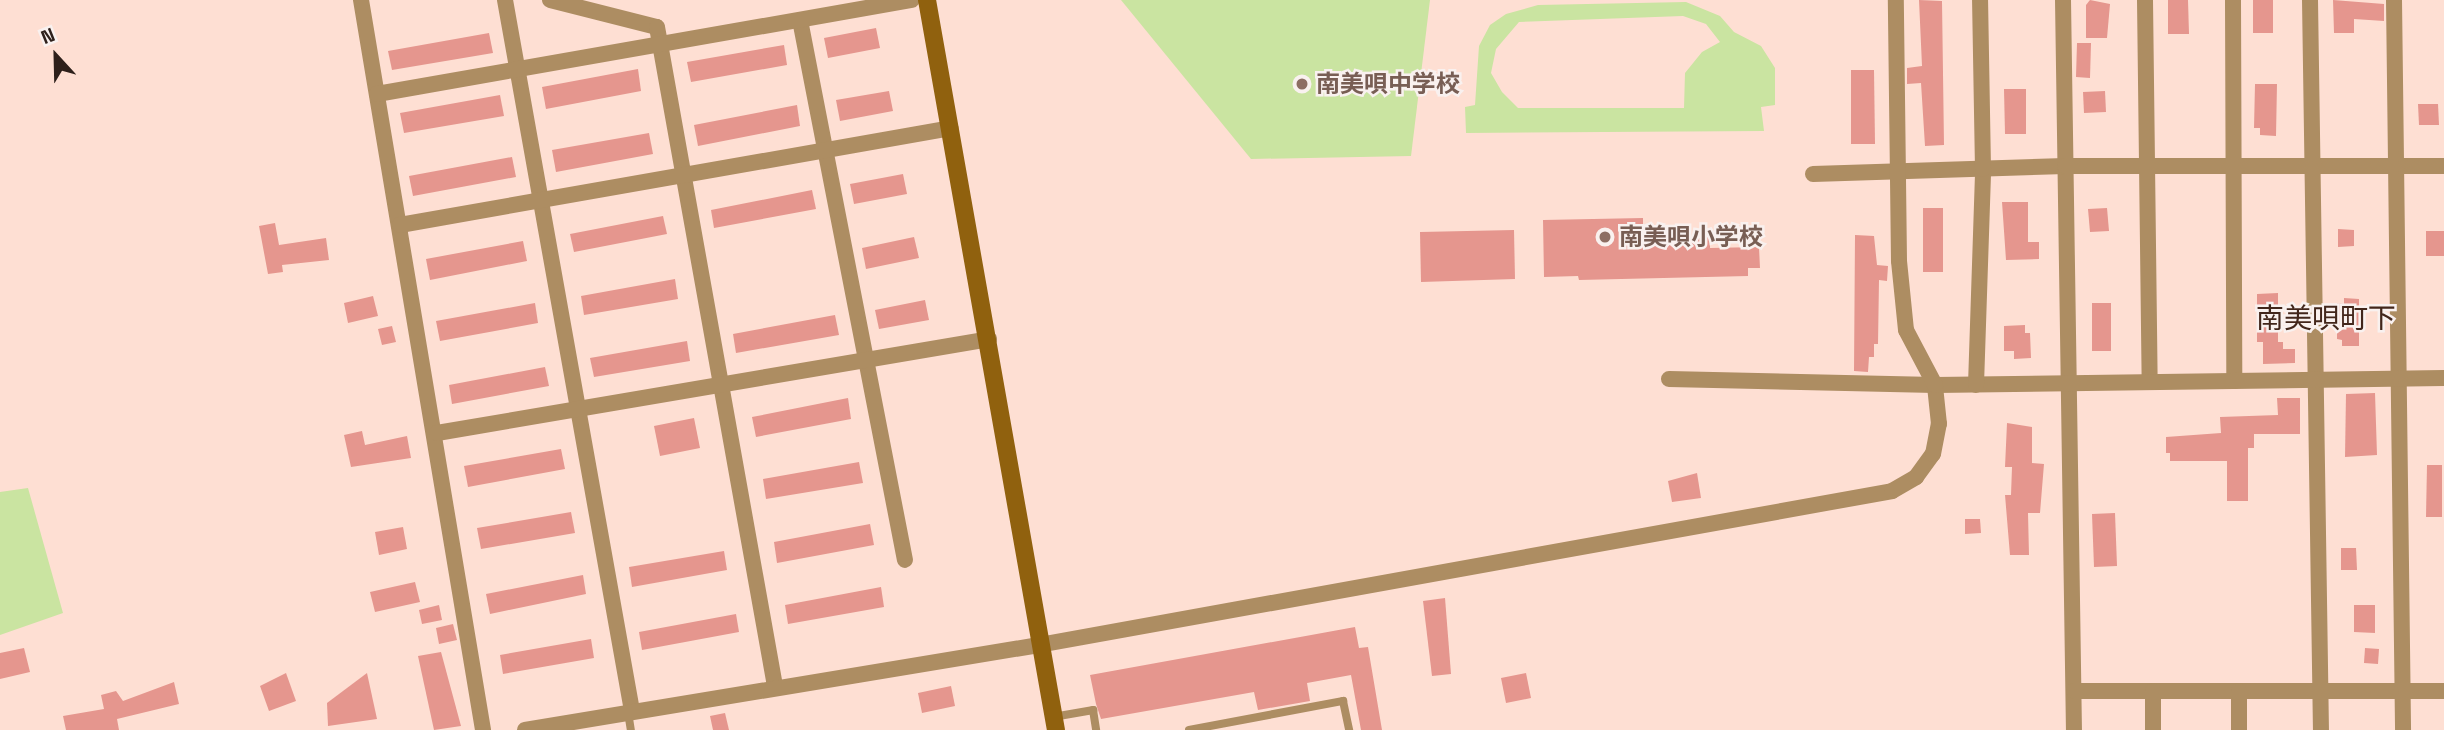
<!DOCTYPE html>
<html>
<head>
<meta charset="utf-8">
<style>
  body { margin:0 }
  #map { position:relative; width:2444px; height:730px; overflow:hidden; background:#fedfd3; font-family:"Space Grotesk","Noto Sans JP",sans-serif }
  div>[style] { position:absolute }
  .green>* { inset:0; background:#cae4a1 }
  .building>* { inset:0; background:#e5968e }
  .lane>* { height:8px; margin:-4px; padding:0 4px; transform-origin:4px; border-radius:4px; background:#ad8d62 }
  .street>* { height:16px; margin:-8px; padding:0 8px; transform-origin:8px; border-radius:8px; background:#ad8d62 }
  .secondary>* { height:18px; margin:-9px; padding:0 9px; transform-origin:9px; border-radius:9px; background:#90610e }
  .dots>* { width:19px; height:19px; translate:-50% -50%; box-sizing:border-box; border:4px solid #f9f1ef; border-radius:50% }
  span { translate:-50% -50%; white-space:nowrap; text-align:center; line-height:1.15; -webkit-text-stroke:5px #f9f1ef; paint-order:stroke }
  .education-label { font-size:24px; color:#785e54; font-weight:700 }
  .left { translate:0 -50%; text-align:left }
  .quarter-label { font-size:28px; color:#42261b }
  .north { position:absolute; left:21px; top:21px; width:70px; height:70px; -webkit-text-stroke:5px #f9f1ef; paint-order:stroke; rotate:338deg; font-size:19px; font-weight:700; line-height:28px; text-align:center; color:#2e201b }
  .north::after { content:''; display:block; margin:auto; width:24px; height:32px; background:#2e201b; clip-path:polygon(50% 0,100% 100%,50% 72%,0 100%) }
</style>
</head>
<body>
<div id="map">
  <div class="green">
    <div style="clip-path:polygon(1121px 0,1430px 0,1411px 156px,1251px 159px)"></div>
    <div style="clip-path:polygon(evenodd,1686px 2px,1720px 16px,1734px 32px,1761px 46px,1775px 68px,1775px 105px,1761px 107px,1764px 131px,1466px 133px,1465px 107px,1475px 105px,1479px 46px,1490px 25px,1506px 14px,1538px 5px,1686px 2px,1683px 16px,1706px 24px,1720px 42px,1702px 52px,1685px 73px,1684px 108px,1518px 108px,1502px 92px,1491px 73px,1496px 49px,1519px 22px,1683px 16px)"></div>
    <div style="clip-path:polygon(28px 488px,63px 613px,0 635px,0 492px)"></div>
  </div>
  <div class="building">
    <div style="clip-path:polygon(1919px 0,1942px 1px,1944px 145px,1925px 146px,1921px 83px,1907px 84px,1907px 68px,1922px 66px)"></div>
    <div style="clip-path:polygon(2090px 0,2110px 4px,2107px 38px,2086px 38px,2086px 5px)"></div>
    <div style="clip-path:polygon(2168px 0,2188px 0,2189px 34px,2168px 34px)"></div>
    <div style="clip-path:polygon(2253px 0,2273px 0,2273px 33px,2253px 33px)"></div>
    <div style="clip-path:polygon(2333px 0,2384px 4px,2384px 21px,2354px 19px,2354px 33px,2334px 33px)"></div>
    <div style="clip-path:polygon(876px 28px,880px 48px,828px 58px,824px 38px)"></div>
    <div style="clip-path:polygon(489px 33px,493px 53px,392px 70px,388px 51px)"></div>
    <div style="clip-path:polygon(2077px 43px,2091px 43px,2090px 78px,2076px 77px)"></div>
    <div style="clip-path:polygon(784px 45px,787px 65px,691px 82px,687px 62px)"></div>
    <div style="clip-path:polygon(638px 69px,641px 91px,546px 109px,542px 87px)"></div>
    <div style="clip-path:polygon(1851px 70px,1874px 70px,1875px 144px,1851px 144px)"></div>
    <div style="clip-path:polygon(2255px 84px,2277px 84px,2276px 136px,2260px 135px,2260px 128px,2254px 128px)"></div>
    <div style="clip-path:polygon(2004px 89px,2026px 89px,2026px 134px,2005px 134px)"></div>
    <div style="clip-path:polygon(889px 91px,893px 111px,840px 121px,836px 100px)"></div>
    <div style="clip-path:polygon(2105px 91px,2106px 112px,2084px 113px,2083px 92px)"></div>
    <div style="clip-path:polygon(500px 95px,504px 116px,404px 133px,400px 113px)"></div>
    <div style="clip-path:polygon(2418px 104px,2438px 104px,2439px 125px,2419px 125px)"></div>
    <div style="clip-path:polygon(797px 105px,800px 126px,698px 146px,694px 125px)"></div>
    <div style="clip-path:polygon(649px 133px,653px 154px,556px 172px,552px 150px)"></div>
    <div style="clip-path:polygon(512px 157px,516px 177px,413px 196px,409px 176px)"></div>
    <div style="clip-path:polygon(903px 174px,907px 194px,854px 204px,850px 184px)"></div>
    <div style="clip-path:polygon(812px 190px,816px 209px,714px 228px,711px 210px)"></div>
    <div style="clip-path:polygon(2002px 202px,2028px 202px,2028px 242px,2039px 242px,2039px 259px,2006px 260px)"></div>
    <div style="clip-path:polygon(1923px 208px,1943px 208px,1943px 272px,1923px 272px)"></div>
    <div style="clip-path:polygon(2107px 208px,2109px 231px,2090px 232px,2088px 209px)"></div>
    <div style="clip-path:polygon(663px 216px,667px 234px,574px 252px,570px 234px)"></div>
    <div style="clip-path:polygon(1643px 218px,1643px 229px,1664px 229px,1665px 237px,1710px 236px,1710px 248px,1759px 247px,1760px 268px,1748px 268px,1748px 276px,1579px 280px,1578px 276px,1544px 277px,1543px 220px)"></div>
    <div style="clip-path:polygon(275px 223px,279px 245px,326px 238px,329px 260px,282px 265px,283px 272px,268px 274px,259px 226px)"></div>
    <div style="clip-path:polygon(2338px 229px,2354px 230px,2354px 246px,2338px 247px)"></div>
    <div style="clip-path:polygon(1514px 230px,1515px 279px,1421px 282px,1420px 232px)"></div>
    <div style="clip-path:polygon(2426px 231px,2444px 231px,2444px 256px,2426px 256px)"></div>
    <div style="clip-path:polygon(1855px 235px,1874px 236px,1877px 265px,1888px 266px,1887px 281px,1879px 280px,1878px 344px,1874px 344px,1874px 357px,1869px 357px,1868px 372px,1854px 371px)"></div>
    <div style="clip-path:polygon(914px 237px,919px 258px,866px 269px,862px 248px)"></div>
    <div style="clip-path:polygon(523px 241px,527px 261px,430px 280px,426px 259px)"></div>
    <div style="clip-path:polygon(675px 279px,678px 299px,584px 315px,581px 296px)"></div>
    <div style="clip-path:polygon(2278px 293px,2278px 342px,2283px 342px,2283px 349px,2295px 349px,2295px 363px,2263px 364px,2263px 342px,2257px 342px,2257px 294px)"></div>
    <div style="clip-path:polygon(373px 296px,378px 316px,348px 323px,344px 303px)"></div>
    <div style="clip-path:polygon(2344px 298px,2359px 299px,2359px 346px,2342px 346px,2342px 340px,2337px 339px,2337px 303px,2344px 304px)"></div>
    <div style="clip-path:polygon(925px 300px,929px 320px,879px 329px,875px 310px)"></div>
    <div style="clip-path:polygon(535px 303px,538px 323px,440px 341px,436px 321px)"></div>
    <div style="clip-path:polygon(2092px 303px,2111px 303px,2111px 351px,2092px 351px)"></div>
    <div style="clip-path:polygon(835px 315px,839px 335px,736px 353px,733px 334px)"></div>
    <div style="clip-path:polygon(2025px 325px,2025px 333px,2030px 333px,2031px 358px,2014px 359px,2014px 351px,2004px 351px,2004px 326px)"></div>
    <div style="clip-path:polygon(392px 326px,396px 342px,382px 345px,378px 329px)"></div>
    <div style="clip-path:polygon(687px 341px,690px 361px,594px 377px,590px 358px)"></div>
    <div style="clip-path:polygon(545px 367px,549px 386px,452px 404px,449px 385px)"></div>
    <div style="clip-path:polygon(2375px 393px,2377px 455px,2345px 457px,2346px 394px)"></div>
    <div style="clip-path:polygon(848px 398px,851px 419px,756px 437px,752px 417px)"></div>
    <div style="clip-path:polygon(2277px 398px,2300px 398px,2300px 434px,2254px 434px,2254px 448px,2248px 448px,2248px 501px,2227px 501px,2227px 461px,2170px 461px,2170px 453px,2166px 453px,2166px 437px,2221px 433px,2220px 417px,2278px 415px)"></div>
    <div style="clip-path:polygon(694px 418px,700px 448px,660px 456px,654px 426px)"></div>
    <div style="clip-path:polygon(2007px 423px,2032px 427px,2032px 463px,2044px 464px,2040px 513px,2028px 513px,2029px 555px,2010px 555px,2005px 495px,2011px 495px,2012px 467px,2005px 467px)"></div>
    <div style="clip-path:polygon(362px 431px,365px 445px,407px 436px,411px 458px,351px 467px,344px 435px)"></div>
    <div style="clip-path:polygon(561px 449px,565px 469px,468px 487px,464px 466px)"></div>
    <div style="clip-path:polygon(859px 462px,863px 483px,766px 499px,763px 479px)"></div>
    <div style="clip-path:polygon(2427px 465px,2442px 465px,2442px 517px,2426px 517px)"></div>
    <div style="clip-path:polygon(1697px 473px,1701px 498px,1672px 502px,1668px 481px)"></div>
    <div style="clip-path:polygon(571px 512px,575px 533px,481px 549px,477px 528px)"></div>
    <div style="clip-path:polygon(2115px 513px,2117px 566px,2094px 567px,2092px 514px)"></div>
    <div style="clip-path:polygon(1965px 519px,1980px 519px,1981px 533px,1965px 534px)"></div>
    <div style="clip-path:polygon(870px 524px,874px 545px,777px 563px,774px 542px)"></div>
    <div style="clip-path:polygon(403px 527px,407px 549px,379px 555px,375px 532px)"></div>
    <div style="clip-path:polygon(2341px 548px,2356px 548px,2357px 570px,2341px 570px)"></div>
    <div style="clip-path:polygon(724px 551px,727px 570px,632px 587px,629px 567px)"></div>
    <div style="clip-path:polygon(583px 575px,586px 594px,490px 614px,486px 594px)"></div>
    <div style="clip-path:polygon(415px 582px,420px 602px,375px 612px,370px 592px)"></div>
    <div style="clip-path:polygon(881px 587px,884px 607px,788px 624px,785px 605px)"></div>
    <div style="clip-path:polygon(1445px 598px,1451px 674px,1432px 676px,1423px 601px)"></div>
    <div style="clip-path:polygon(439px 605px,442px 620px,422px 624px,419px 610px)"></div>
    <div style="clip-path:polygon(2354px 605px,2375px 605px,2375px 633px,2354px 632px)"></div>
    <div style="clip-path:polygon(736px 614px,739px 632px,642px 650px,639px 632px)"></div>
    <div style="clip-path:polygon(453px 624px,457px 640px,439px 644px,436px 628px)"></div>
    <div style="clip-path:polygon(1355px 627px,1359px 648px,1368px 647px,1382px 730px,1361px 730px,1351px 675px,1307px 683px,1310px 701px,1258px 710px,1254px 692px,1101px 719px,1096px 704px,1090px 675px)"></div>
    <div style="clip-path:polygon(591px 639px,594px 658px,503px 674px,500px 655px)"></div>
    <div style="clip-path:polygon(24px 648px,30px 672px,0 679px,0 653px)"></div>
    <div style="clip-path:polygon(2365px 648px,2379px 649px,2378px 664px,2364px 663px)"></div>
    <div style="clip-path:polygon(441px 652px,461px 726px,434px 730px,418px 656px)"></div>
    <div style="clip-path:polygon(286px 673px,296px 701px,269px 711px,260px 686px)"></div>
    <div style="clip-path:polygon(367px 673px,377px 719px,328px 726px,327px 703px)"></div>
    <div style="clip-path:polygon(1526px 673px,1531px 698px,1506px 703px,1501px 678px)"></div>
    <div style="clip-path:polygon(174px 682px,179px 704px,117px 719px,119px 730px,66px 730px,63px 716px,104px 709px,101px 695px,116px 691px,123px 701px)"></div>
    <div style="clip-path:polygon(951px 686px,955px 706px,922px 713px,918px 693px)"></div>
    <div style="clip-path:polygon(725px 713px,729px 730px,713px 730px,710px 716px)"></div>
  </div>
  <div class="lane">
    <div style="left:628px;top:712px;width:18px;rotate:81deg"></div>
    <div style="left:1053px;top:717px;width:41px;rotate:-9.9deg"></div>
    <div style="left:1093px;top:710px;width:20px;rotate:81deg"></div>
    <div style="left:1189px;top:730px;width:157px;rotate:-10.7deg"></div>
    <div style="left:1343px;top:701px;width:30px;rotate:78deg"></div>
  </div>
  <div class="street">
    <div style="left:361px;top:0;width:740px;rotate:80.51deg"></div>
    <div style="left:505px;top:0;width:722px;rotate:79.87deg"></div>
    <div style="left:550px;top:0;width:110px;rotate:14.2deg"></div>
    <div style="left:657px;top:27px;width:669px;rotate:79.85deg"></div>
    <div style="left:2063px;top:0;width:730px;rotate:89.14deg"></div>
    <div style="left:2145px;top:0;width:382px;rotate:89.3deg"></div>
    <div style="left:2233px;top:0;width:381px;rotate:89.8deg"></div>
    <div style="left:2310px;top:0;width:730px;rotate:89.14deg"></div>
    <div style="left:2394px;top:0;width:730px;rotate:89.29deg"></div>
    <div style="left:800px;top:20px;width:550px;rotate:79deg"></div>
    <div style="left:377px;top:94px;width:543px;rotate:-9.97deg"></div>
    <div style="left:1813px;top:174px;width:252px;rotate:-1.8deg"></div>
    <div style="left:2065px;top:166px;width:379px"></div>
    <div style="left:400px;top:225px;width:559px;rotate:-9.98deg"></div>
    <div style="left:1669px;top:379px;width:266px;rotate:1.3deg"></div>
    <div style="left:1935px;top:385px;width:509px;rotate:-0.79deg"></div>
    <div style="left:1976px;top:385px;width:216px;rotate:-88.1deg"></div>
    <div style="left:1983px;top:169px;width:169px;rotate:-91deg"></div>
    <div style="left:437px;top:433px;width:560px;rotate:-9.66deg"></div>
    <div style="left:2074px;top:691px;width:370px"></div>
    <div style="left:2153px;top:691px;width:39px;rotate:90deg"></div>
    <div style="left:2239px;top:691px;width:39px;rotate:90deg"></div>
    <div style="left:525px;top:730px;width:521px;rotate:-9.39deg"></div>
    <div style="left:1039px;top:645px;width:867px;rotate:-10.23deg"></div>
    <div style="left:1892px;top:491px;width:28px;rotate:-30deg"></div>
    <div style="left:1916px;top:477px;width:29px;rotate:-54deg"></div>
    <div style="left:1933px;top:454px;width:31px;rotate:-79deg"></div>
    <div style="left:1939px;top:424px;width:39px;rotate:-96deg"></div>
    <div style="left:1935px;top:385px;width:62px;rotate:-117.8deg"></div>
    <div style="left:1906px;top:330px;width:69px;rotate:-95.8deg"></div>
    <div style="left:1899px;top:261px;width:261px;rotate:-90.7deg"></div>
  </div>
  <div class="secondary">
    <div style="left:927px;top:0;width:741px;rotate:79.98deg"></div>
  </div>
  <div class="dots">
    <div style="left:1302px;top:84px;background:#8d6e63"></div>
    <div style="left:1605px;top:237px;background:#8d6e63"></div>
  </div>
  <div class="education-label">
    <span class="left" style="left:1316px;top:84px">南美唄中学校</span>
    <span class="left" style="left:1619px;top:237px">南美唄小学校</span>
  </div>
  <div class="quarter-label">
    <span style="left:2326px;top:318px">南美唄町下</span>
  </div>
  <div class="north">N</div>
</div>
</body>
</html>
